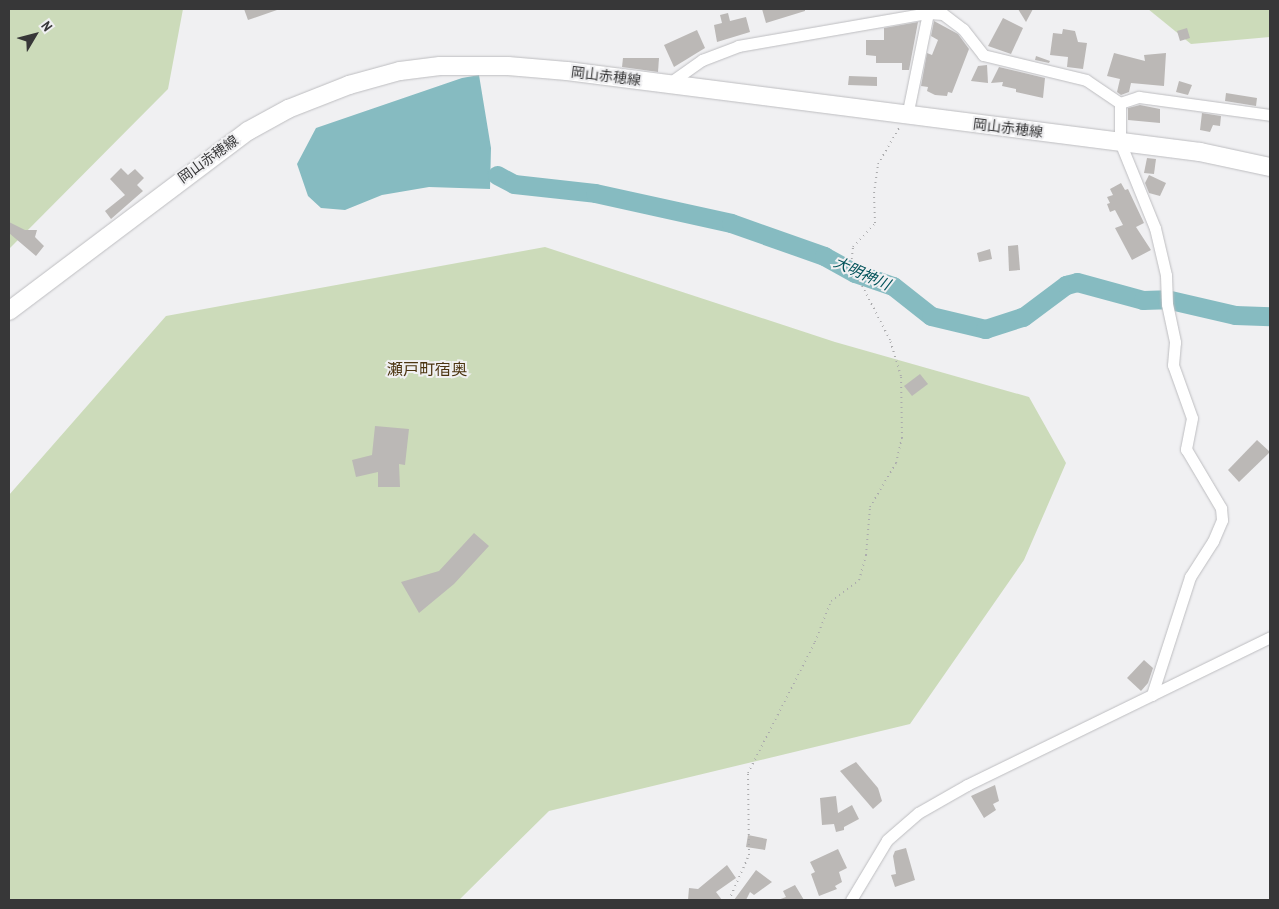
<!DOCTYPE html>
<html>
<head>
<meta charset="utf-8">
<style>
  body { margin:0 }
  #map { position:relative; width:1279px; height:909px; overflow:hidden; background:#f0f0f2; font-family:"Archivo Narrow","Noto Sans JP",sans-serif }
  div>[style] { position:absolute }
  .green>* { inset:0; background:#ccdbba }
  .water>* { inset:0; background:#86bbc1 }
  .stream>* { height:3px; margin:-1.5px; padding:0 1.5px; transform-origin:1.5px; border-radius:1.5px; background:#86bbc1 }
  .river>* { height:19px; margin:-9.5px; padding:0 9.5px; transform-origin:9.5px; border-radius:9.5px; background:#86bbc1 }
  .building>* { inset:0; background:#bbb8b6 }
  .path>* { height:2px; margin-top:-1px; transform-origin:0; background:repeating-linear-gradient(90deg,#ababad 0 1px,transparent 0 5px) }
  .roads { filter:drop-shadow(0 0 1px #bdbdc0) drop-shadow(0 0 1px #bdbdc0) }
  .street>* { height:11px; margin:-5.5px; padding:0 5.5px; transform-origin:5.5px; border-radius:5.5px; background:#fff }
  .primary>* { height:18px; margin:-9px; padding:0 9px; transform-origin:9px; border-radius:9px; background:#fff }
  span { translate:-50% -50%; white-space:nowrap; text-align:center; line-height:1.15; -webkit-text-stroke:4px #f0f0f2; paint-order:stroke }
  .street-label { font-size:14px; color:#373738 }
  .water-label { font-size:15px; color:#005259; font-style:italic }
  .quarter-label { font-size:16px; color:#4b3410 }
  .frame { position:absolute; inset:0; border:10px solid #373738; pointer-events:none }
  .north { position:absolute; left:10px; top:10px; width:50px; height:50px; -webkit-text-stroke:4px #f0f0f2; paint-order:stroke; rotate:53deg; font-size:14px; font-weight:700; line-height:20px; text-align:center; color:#373738 }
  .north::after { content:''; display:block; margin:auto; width:18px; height:22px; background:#373738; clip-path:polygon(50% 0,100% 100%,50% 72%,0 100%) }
</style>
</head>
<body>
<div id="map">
  <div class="green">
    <div style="clip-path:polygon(9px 9px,183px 9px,168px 89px,9px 249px)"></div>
    <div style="clip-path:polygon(1148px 9px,1270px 9px,1270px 37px,1191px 44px)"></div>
    <div style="clip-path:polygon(545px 247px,835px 342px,1029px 397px,1066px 463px,1024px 560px,910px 724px,549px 811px,459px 900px,9px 900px,9px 495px,166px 316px)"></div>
  </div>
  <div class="water">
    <div style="clip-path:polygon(479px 75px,491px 148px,490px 189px,429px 187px,382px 195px,345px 210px,321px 208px,308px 196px,297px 164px,316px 128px,462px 78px)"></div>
  </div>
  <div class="stream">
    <div style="left:488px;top:172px;width:9px;rotate:18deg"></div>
  </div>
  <div class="river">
    <div style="left:497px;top:175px;width:19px;rotate:28deg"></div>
    <div style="left:514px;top:184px;width:81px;rotate:6.3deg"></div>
    <div style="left:595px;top:193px;width:139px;rotate:12.4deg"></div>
    <div style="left:731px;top:223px;width:99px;rotate:19.5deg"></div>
    <div style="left:824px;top:256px;width:35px;rotate:29deg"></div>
    <div style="left:855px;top:273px;width:40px;rotate:18.9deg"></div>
    <div style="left:893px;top:286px;width:48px;rotate:38.3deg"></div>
    <div style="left:931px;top:316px;width:56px;rotate:13.5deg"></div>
    <div style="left:985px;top:329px;width:40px;rotate:-18deg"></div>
    <div style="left:1023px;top:317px;width:54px;rotate:-36.7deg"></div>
    <div style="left:1066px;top:285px;width:11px;rotate:-15deg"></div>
    <div style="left:1077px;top:282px;width:68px;rotate:15.3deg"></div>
    <div style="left:1143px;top:300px;width:23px;rotate:-2deg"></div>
    <div style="left:1166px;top:299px;width:71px;rotate:13.1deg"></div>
    <div style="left:1235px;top:315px;width:35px;rotate:2deg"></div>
  </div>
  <div class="building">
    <div style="clip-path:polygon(244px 9px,277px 9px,277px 10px,248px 20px)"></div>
    <div style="clip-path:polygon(762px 9px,805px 9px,805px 11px,766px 23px)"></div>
    <div style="clip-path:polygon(1018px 9px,1033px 9px,1026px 22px)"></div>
    <div style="clip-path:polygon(728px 13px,730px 21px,746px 17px,750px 32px,717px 42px,714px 25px,722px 23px,720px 15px)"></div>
    <div style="clip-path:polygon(1003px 18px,1023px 28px,1011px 54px,988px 46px)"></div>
    <div style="clip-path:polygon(934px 21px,958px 34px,969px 49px,952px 93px,948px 92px,947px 96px,935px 95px,927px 91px,928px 87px,921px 86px,927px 53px,932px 55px,938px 40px,931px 36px)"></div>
    <div style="clip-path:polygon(918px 22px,909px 70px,902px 70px,902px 63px,876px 63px,876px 56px,866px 55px,866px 40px,884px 40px,884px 28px)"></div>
    <div style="clip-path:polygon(1187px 28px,1190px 38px,1180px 41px,1177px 31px)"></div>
    <div style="clip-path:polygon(1063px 29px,1075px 31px,1078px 42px,1087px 43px,1083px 69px,1067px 67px,1068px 57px,1050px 55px,1053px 33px,1062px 34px)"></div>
    <div style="clip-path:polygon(697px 30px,705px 48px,674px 67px,664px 45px)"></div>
    <div style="clip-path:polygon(1114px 53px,1145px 61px,1144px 55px,1166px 53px,1164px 86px,1131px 83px,1129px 92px,1121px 95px,1117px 92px,1120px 79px,1107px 76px)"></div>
    <div style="clip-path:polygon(1036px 56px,1050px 61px,1049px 63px,1035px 60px)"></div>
    <div style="clip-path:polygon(623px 58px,659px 58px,658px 72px,622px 67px)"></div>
    <div style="clip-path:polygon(987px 65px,988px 83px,971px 81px,978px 66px)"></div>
    <div style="clip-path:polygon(999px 67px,1045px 78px,1043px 98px,1016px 92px,1016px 89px,1002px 86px,1003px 82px,991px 83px)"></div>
    <div style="clip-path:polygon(849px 76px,877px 77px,877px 86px,848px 85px)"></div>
    <div style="clip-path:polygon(1179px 81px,1192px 85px,1188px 95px,1176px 92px)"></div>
    <div style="clip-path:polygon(1226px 93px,1257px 98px,1256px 106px,1225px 101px)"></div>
    <div style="clip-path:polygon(1140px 105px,1160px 109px,1160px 123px,1128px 120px,1128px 108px)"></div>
    <div style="clip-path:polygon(1202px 113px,1221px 116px,1220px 126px,1213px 125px,1210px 132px,1200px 130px)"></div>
    <div style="clip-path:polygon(1147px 158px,1156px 159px,1154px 174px,1144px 173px)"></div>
    <div style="clip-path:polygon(121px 168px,128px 175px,135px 169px,144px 178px,137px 185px,143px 191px,111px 219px,105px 211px,125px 195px,110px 179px)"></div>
    <div style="clip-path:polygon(1149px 175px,1166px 183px,1160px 196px,1149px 193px,1145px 183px)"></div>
    <div style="clip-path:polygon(1121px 183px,1125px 190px,1128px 189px,1144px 223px,1136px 227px,1151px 250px,1132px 260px,1115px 228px,1123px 225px,1115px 210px,1110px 212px,1107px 204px,1110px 203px,1107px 197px,1113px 195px,1110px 189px)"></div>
    <div style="clip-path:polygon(9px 222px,25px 230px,37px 230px,35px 237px,44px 246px,36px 256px,9px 233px)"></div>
    <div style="clip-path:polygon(1018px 245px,1020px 270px,1009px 271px,1008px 246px)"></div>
    <div style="clip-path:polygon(990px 249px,992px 259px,979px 262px,977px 253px)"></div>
    <div style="clip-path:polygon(920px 374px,928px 384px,912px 396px,904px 386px)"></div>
    <div style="clip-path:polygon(375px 426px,409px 429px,405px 465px,399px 464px,400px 487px,378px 487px,378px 472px,356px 477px,352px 460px,372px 455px)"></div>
    <div style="clip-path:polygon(1257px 440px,1270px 452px,1239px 482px,1228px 470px)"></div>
    <div style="clip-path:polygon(474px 533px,489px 546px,454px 584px,419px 613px,401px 582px,439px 571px)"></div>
    <div style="clip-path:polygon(1144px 660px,1153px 668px,1148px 683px,1141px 691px,1127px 678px)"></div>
    <div style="clip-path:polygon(856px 762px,878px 788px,882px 801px,873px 809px,840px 771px)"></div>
    <div style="clip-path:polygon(995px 785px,999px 801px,993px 804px,996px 810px,984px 818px,971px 796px)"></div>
    <div style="clip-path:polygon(836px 796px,838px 813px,852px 805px,859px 819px,844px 827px,844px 830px,836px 832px,834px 824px,822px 825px,820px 798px)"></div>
    <div style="clip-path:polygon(748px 835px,767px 839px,765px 850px,746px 847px)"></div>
    <div style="clip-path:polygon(906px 848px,915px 880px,895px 887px,891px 875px,896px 874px,893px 856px,895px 851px)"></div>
    <div style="clip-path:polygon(838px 849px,847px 868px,839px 872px,842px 882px,835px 886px,837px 889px,819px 896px,811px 874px,815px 872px,810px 862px)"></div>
    <div style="clip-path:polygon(727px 865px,736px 878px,716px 892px,722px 900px,688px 900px,689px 888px,698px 889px)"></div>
    <div style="clip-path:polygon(756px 870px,772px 882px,754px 895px,750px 892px,746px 900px,734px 900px)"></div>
    <div style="clip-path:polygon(795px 885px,804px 900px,778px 900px,786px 897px,783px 891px)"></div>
  </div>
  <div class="path">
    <div style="left:729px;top:900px;width:49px;rotate:-66deg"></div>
    <div style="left:749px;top:855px;width:82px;rotate:-90.7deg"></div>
    <div style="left:748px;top:773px;width:147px;rotate:-62.9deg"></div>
    <div style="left:815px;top:642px;width:44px;rotate:-68.7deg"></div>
    <div style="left:831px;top:601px;width:35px;rotate:-37deg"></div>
    <div style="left:859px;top:580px;width:26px;rotate:-74deg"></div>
    <div style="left:866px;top:555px;width:48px;rotate:-85.2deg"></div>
    <div style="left:870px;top:507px;width:51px;rotate:-59.4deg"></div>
    <div style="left:896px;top:463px;width:26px;rotate:-77deg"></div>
    <div style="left:902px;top:438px;width:62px;rotate:-90.9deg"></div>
    <div style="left:901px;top:376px;width:38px;rotate:-107deg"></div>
    <div style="left:890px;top:340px;width:85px;rotate:-117.2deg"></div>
    <div style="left:851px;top:264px;width:17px;rotate:-83deg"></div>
    <div style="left:853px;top:247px;width:33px;rotate:-47deg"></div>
    <div style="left:875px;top:223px;width:30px;rotate:-92deg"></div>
    <div style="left:874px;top:193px;width:29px;rotate:-82deg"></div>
    <div style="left:878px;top:164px;width:42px;rotate:-59.7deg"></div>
  </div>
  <div class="roads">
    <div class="street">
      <div style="left:668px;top:84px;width:42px;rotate:-35.2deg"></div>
      <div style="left:702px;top:60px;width:39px;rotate:-21deg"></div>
      <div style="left:738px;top:46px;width:193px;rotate:-9.9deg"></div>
      <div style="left:928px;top:13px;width:15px;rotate:4deg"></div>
      <div style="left:943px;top:14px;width:25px;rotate:37deg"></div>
      <div style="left:963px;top:29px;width:33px;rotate:52deg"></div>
      <div style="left:983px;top:55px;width:106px;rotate:13.6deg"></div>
      <div style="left:1086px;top:80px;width:41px;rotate:34.1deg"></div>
      <div style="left:1120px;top:103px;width:39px;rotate:90deg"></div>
      <div style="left:1120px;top:142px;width:93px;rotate:67.9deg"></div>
      <div style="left:1155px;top:228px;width:48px;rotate:76.8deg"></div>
      <div style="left:1166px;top:275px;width:29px;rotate:88deg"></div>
      <div style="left:1167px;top:304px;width:39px;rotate:78deg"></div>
      <div style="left:1175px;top:342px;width:23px;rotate:95deg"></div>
      <div style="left:1173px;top:365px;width:56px;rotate:70.3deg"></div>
      <div style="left:1192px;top:418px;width:32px;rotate:101deg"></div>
      <div style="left:1186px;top:449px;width:69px;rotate:59.3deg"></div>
      <div style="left:1221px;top:508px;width:12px;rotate:85deg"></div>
      <div style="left:1222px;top:520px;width:23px;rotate:113deg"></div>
      <div style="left:1213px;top:541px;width:43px;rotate:122.6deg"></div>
      <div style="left:1190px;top:577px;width:124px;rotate:107.9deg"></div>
      <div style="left:1120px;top:103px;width:20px;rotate:-18deg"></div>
      <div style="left:1139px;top:97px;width:132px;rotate:7.8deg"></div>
      <div style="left:907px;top:116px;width:105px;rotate:-78.5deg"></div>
      <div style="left:851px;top:900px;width:70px;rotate:-59deg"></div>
      <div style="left:887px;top:840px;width:41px;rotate:-41.1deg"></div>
      <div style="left:918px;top:813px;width:56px;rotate:-29.7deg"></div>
      <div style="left:967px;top:785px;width:337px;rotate:-26deg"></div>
    </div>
    <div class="primary">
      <div style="left:9px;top:311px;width:299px;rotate:-37deg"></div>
      <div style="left:248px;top:131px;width:46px;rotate:-28.8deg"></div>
      <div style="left:288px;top:109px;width:66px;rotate:-21.5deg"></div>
      <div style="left:349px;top:85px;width:53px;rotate:-15.4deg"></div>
      <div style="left:400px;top:71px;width:40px;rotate:-7.1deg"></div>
      <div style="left:440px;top:66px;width:68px"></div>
      <div style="left:508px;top:66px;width:59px;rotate:4.8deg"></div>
      <div style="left:567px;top:71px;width:638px;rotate:7.29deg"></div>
      <div style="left:1200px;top:152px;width:72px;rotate:12.1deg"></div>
    </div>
  </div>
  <div class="street-label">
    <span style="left:606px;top:76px;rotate:7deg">岡山赤穂線</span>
    <span style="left:1008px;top:128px;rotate:7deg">岡山赤穂線</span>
    <span style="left:208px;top:159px;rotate:-36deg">岡山赤穂線</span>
  </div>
  <div class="water-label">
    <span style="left:862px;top:273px;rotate:24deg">大明神川</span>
  </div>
  <div class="quarter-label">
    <span style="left:427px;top:369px">瀬戸町宿奥</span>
  </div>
  <div class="frame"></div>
  <div class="north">N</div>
</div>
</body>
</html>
